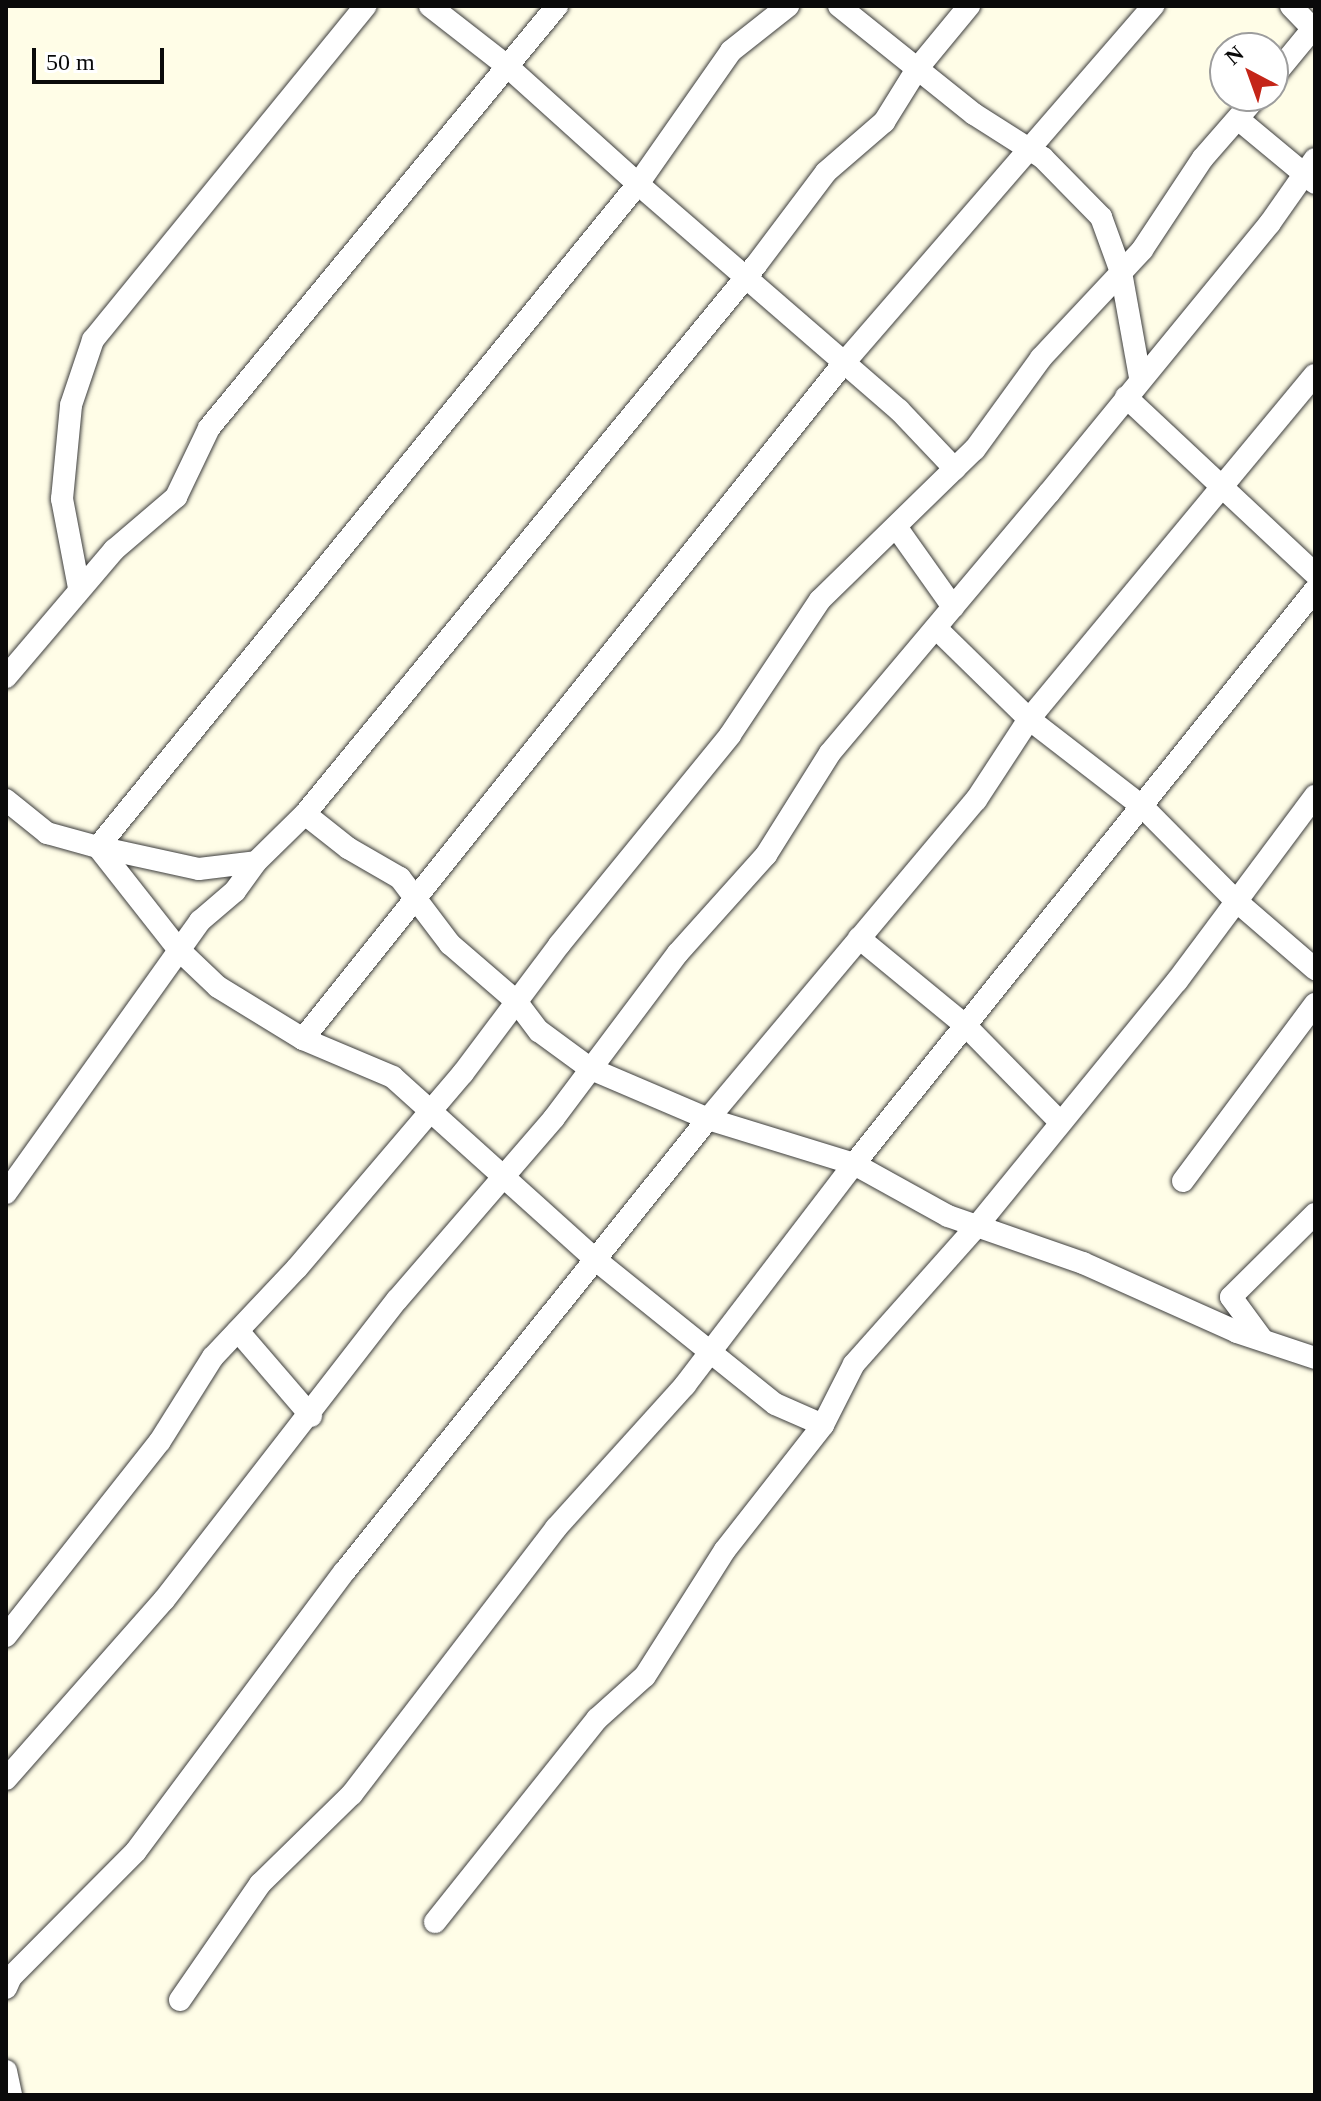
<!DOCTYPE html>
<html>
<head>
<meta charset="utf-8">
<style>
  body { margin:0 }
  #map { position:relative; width:1321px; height:2101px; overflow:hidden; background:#fffde7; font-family:"Times New Roman",serif }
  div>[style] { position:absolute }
  .roads { filter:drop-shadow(0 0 2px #3d3d3d) drop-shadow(0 0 2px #3d3d3d) }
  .minor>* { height:22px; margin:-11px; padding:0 11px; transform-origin:11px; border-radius:11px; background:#fff }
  span { translate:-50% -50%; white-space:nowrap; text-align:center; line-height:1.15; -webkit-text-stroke:8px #fff; paint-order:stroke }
  .frame { position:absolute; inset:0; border:8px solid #0a0a0a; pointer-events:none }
  .north { position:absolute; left:1209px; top:32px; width:80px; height:80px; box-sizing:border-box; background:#fff; border:2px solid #9d9d9d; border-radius:50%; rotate:319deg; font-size:22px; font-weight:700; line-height:32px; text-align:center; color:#0a0a0a }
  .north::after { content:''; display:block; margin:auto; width:28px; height:36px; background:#c42518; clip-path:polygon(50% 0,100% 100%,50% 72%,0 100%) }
  .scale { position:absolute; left:32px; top:48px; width:132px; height:36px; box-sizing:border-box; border:4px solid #0a0a0a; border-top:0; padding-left:10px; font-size:24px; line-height:28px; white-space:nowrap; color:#0a0a0a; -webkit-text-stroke:6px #fff; paint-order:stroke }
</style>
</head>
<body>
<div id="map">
  <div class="roads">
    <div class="minor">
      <div style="left:430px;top:6px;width:98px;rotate:37.9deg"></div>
      <div style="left:507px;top:66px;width:176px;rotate:42deg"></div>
      <div style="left:638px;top:184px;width:162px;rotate:-55deg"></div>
      <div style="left:731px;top:51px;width:73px;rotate:-38.3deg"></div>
      <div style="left:839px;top:6px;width:173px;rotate:38.7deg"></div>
      <div style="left:974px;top:114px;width:82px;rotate:32.5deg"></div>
      <div style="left:1043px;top:158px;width:83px;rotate:45.5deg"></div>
      <div style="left:1101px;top:217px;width:59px;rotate:70deg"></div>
      <div style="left:1121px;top:272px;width:108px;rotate:79.8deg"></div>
      <div style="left:1291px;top:6px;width:32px;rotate:46deg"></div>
      <div style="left:1273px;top:77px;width:66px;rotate:-50.5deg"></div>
      <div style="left:1238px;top:119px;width:100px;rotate:39.7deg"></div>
      <div style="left:1126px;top:397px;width:259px;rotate:43.1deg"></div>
      <div style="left:897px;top:528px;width:97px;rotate:54.7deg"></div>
      <div style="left:79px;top:588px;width:91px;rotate:-100.8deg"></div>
      <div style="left:62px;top:499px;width:94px;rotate:-84.5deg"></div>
      <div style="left:71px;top:405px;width:69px;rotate:-71.3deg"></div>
      <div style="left:93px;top:340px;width:431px;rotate:-50.8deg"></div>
      <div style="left:936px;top:628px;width:130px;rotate:44.4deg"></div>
      <div style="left:1029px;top:719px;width:144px;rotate:37.7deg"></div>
      <div style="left:1143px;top:807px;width:131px;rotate:45.3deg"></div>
      <div style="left:1235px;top:900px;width:106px;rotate:40.8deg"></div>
      <div style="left:6px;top:677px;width:167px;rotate:-49.6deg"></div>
      <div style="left:114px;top:550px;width:82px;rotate:-40.5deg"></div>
      <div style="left:176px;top:497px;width:76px;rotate:-64.4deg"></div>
      <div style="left:209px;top:428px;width:547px;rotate:-50.49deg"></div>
      <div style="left:6px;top:800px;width:53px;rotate:38.8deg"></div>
      <div style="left:47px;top:833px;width:53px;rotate:15.4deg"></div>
      <div style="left:98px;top:847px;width:103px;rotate:12.3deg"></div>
      <div style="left:199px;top:869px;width:57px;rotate:-7deg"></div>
      <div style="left:256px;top:862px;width:69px;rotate:-44.4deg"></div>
      <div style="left:305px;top:814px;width:710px;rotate:-50.6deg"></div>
      <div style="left:756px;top:265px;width:116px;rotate:-53deg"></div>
      <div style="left:826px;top:172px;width:77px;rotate:-40.8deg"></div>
      <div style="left:884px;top:122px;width:62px;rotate:-58.1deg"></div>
      <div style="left:917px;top:69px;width:82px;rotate:-50.5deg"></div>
      <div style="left:305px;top:814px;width:55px;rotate:38.3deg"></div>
      <div style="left:348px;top:848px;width:60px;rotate:30deg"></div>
      <div style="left:400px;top:878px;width:83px;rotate:52.9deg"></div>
      <div style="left:450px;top:944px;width:87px;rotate:40.8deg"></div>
      <div style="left:516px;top:1001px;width:38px;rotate:53deg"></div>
      <div style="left:539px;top:1031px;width:64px;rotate:36.2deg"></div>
      <div style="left:591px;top:1069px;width:127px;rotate:23.1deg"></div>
      <div style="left:708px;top:1119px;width:153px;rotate:17.1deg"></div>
      <div style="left:854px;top:1164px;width:107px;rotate:29deg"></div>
      <div style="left:948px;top:1216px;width:143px;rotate:19.2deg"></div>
      <div style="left:1083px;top:1263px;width:169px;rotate:24.1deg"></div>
      <div style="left:1237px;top:1332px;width:82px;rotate:18.4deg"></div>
      <div style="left:859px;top:938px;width:139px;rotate:39.4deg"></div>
      <div style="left:966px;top:1026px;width:133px;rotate:45.6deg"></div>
      <div style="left:303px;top:1039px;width:864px;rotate:-51.34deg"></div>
      <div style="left:843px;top:364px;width:474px;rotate:-49.1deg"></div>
      <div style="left:1183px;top:1181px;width:221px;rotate:-53.3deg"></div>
      <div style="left:6px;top:1193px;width:334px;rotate:-54.5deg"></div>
      <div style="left:200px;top:921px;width:46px;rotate:-40.6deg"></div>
      <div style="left:235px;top:891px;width:36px;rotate:-54deg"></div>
      <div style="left:238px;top:1331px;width:112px;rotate:49.3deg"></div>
      <div style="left:1262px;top:1339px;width:52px;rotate:-126.4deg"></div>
      <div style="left:1231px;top:1297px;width:118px;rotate:-44.7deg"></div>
      <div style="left:823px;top:1425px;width:52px;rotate:-156.4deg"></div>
      <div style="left:775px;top:1404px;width:230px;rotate:-141.2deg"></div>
      <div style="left:596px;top:1260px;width:273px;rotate:-138deg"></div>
      <div style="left:393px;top:1077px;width:98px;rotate:-157.1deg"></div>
      <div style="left:303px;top:1039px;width:100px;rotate:-148.5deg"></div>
      <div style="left:218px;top:987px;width:54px;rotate:-136.5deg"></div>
      <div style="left:179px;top:950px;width:131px;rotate:-128.2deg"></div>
      <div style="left:98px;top:847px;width:855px;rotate:-50.84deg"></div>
      <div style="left:638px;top:184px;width:345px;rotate:40.9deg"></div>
      <div style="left:899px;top:410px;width:81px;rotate:46.5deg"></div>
      <div style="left:6px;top:1636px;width:248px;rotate:-51.7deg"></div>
      <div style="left:160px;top:1441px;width:99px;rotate:-57.8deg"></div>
      <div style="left:213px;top:1357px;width:122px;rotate:-46.7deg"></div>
      <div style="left:297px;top:1268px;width:256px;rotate:-49.6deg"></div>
      <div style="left:463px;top:1073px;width:160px;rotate:-53.1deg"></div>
      <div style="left:559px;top:945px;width:271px;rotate:-50.8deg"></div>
      <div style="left:730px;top:735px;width:162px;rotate:-56.3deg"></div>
      <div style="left:820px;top:600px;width:216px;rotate:-44.3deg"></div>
      <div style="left:975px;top:449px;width:112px;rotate:-54deg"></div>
      <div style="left:1041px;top:358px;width:148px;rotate:-46.9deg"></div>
      <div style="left:1142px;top:250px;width:110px;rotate:-56.5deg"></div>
      <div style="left:1203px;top:158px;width:82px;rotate:-48.9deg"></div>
      <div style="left:6px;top:1779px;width:239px;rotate:-48.6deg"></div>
      <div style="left:164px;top:1600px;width:380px;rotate:-52.2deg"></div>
      <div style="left:397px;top:1300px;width:240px;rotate:-49.2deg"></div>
      <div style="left:554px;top:1118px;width:206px;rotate:-53.1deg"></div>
      <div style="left:678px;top:953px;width:132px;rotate:-48.1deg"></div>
      <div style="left:766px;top:855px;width:120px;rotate:-57.9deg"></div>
      <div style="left:830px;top:753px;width:340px;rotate:-49.9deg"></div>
      <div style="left:1049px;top:493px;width:349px;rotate:-50.7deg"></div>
      <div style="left:1270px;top:223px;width:78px;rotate:-54.9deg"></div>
      <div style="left:435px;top:1922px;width:260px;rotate:-51.4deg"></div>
      <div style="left:597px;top:1719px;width:64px;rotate:-41.9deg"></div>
      <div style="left:645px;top:1676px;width:149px;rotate:-57.6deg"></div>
      <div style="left:725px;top:1550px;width:159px;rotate:-51.9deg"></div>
      <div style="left:823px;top:1425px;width:68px;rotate:-63.1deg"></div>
      <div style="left:854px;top:1364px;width:185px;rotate:-48.3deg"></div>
      <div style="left:977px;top:1226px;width:316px;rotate:-50.8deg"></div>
      <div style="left:1177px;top:981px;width:231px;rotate:-53.3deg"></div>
      <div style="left:6px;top:1988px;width:12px;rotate:-66deg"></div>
      <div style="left:11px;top:1977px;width:177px;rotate:-45.2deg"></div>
      <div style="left:136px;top:1851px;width:349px;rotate:-53.3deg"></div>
      <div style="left:345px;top:1571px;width:580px;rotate:-51.23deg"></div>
      <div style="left:708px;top:1119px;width:417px;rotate:-50deg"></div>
      <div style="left:976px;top:800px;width:97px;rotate:-56.8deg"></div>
      <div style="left:1029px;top:719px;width:447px;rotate:-50.3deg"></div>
      <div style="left:180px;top:2000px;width:141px;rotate:-55.4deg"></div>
      <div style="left:260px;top:1884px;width:129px;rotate:-44.4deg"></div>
      <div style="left:352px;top:1794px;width:335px;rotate:-52.5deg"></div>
      <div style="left:556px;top:1528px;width:193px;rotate:-47.9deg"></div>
      <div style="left:685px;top:1385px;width:278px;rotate:-52.6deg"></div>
      <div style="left:854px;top:1164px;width:736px;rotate:-51.23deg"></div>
      <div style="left:6px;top:2071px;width:25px;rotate:78deg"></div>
    </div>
  </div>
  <div class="frame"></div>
  <div class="north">N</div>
  <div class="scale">50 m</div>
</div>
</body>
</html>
